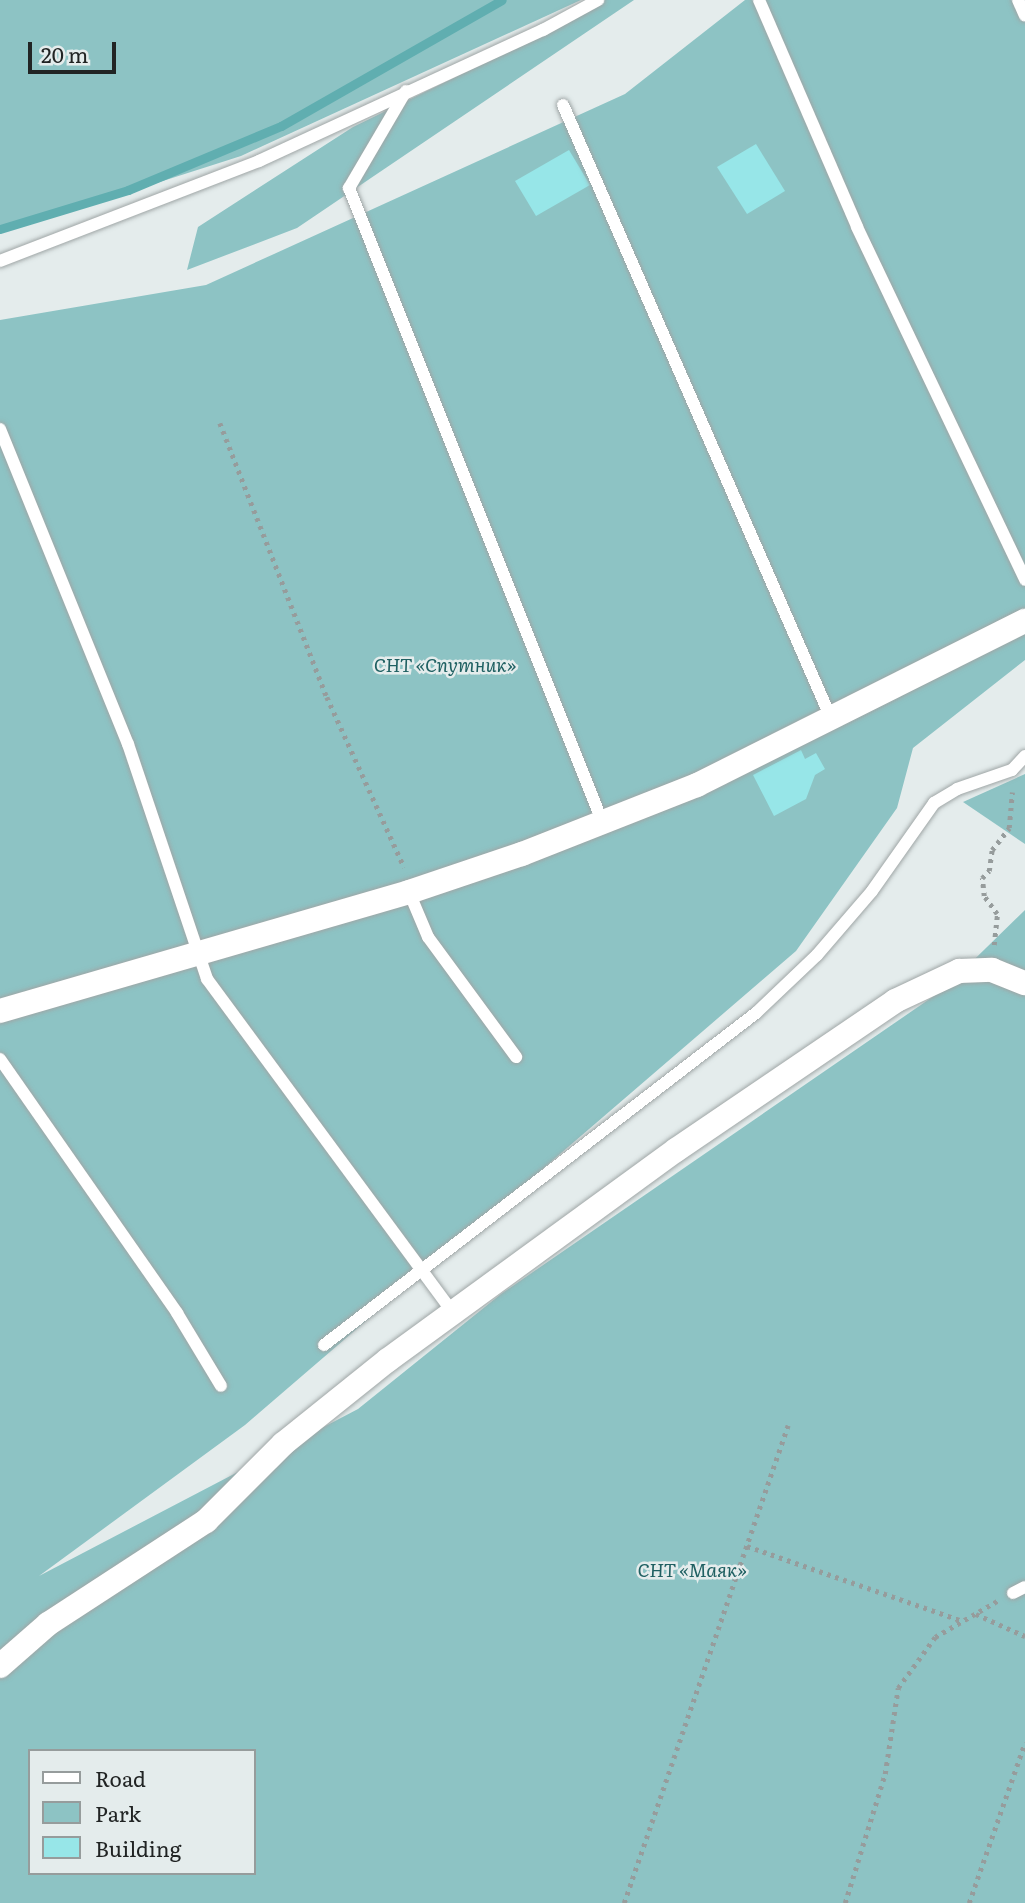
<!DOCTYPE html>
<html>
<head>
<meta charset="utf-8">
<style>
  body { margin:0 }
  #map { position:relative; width:1025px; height:1903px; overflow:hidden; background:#e4ecec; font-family:Literata,serif }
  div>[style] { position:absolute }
  .green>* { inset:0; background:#8dc3c4 }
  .stream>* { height:9px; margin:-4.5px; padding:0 4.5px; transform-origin:4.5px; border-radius:4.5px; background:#60aeb0 }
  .building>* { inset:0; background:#97e6e8 }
  .path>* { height:4.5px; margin-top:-2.25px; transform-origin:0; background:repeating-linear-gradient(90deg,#969c9c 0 3.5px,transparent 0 8.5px) }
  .roads { filter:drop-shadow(0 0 2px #9fa6a6) drop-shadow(0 0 2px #9fa6a6) }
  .lane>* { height:12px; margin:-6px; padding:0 6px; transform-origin:6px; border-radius:6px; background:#fff }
  .street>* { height:24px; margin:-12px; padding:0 12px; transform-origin:12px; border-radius:12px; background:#fff }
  span { translate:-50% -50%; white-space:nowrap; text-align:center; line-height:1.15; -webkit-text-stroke:5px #e4ecec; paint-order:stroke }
  .park-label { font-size:19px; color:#1f6062; font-style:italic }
  .legend { position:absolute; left:28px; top:1749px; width:228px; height:126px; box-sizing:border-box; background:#e4ecec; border:2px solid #969c9c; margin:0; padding:9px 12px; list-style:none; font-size:21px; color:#212424 }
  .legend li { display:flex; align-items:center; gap:14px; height:35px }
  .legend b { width:35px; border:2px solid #969c9c }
  .scale { position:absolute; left:28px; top:42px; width:88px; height:32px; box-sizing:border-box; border:4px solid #212424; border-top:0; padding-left:9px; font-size:21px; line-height:24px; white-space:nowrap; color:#212424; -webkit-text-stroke:5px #e4ecec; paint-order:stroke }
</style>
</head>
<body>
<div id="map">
  <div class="green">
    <div style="clip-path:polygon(0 0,581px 0,241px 156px,0 233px)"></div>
    <div style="clip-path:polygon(603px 0,634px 0,297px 228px,187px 270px,198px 227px,353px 127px,552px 30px)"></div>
    <div style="clip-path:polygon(evenodd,745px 0,1025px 0,1025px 660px,913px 748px,897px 808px,796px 951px,245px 1425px,39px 1576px,358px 1409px,501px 1294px,944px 989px,1025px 910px,1025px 1903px,0 1903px,0 320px,206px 285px,625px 94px,745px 0,30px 1751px,254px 1751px,254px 1873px,30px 1873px,30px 1751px)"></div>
    <div style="clip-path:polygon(1025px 774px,1025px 844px,963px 802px)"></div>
  </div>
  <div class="stream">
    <div style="left:0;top:229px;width:134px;rotate:-16.9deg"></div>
    <div style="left:128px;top:190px;width:166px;rotate:-22.7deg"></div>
    <div style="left:281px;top:126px;width:254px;rotate:-29.7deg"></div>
  </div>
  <div class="building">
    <div style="clip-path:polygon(756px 144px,785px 191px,747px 214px,717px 167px)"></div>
    <div style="clip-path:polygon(569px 150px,590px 185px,536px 216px,515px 181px)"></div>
    <div style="clip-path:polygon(801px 750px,805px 759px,816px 753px,825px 769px,815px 775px,806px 799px,774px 816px,753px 775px)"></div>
  </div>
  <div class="path">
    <div style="left:220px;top:423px;width:294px;rotate:68.7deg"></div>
    <div style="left:327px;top:697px;width:187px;rotate:65.6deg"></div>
    <div style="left:994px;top:945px;width:31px;rotate:-84deg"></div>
    <div style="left:997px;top:914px;width:22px;rotate:-126deg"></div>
    <div style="left:984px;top:896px;width:18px;rotate:-96deg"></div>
    <div style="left:982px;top:878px;width:10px;rotate:-45deg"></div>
    <div style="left:989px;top:871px;width:21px;rotate:-82deg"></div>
    <div style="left:992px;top:850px;width:28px;rotate:-52deg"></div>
    <div style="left:1009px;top:828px;width:36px;rotate:-85deg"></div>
    <div style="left:747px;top:1546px;width:225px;rotate:19.2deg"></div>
    <div style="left:976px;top:1614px;width:54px;rotate:24.2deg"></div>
    <div style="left:624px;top:1903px;width:505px;rotate:-71.06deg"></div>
    <div style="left:845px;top:1903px;width:135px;rotate:-72.8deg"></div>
    <div style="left:885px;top:1774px;width:87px;rotate:-81.4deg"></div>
    <div style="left:898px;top:1688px;width:63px;rotate:-54deg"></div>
    <div style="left:935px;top:1637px;width:72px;rotate:-30.1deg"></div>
    <div style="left:969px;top:1903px;width:170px;rotate:-70.8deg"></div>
  </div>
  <div class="roads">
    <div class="lane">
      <div style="left:759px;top:0;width:247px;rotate:66.6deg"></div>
      <div style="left:857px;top:227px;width:391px;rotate:64.5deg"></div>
      <div style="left:1018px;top:0;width:17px;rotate:66deg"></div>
      <div style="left:406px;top:91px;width:113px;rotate:120.4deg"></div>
      <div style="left:349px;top:188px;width:682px;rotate:68.21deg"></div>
      <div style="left:563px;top:105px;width:669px;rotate:66.39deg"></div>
      <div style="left:0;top:261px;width:278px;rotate:-21.1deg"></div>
      <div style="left:259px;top:161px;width:313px;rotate:-24.8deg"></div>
      <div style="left:543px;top:30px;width:63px;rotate:-28.6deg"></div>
      <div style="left:0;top:429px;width:340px;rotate:67.9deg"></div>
      <div style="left:128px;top:744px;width:248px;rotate:71.4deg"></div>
      <div style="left:207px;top:979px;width:415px;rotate:53.6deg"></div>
      <div style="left:409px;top:892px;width:49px;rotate:67.1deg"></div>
      <div style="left:428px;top:937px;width:149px;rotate:53.7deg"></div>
      <div style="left:0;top:1059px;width:310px;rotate:55.1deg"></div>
      <div style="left:177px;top:1313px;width:85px;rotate:58.9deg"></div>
      <div style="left:324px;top:1345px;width:545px;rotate:-37.54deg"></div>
      <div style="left:756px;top:1013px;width:84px;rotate:-43.6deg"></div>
      <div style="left:817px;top:955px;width:84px;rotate:-49.3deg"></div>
      <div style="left:872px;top:891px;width:108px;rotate:-54.8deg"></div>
      <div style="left:934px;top:803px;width:27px;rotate:-31deg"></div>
      <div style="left:957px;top:789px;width:58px;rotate:-19.1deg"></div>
      <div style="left:1012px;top:770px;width:19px;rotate:-47deg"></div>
      <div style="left:1013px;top:1593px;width:13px;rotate:-27deg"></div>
    </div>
    <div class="street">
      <div style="left:0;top:1011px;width:426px;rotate:-16.2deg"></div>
      <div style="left:409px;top:892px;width:119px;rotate:-18.6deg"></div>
      <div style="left:522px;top:854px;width:188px;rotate:-21.5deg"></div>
      <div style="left:697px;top:785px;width:367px;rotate:-26.6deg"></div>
      <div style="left:0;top:1666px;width:64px;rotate:-41.2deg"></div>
      <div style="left:48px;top:1624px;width:189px;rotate:-33.1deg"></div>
      <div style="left:206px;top:1521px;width:109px;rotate:-45deg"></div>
      <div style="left:283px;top:1444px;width:134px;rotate:-38.7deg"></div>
      <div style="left:388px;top:1360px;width:356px;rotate:-36.1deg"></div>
      <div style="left:676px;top:1150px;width:265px;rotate:-34.2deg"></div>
      <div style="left:895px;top:1001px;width:71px;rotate:-25.1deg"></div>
      <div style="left:959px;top:971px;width:33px;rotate:-2deg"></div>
      <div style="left:992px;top:970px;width:35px;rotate:22deg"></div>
    </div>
  </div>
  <div class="park-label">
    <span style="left:445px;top:665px">СНТ «Спутник»</span>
    <span style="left:692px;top:1570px">СНТ «Маяк»</span>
  </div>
  <ul class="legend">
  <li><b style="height:9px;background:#fff"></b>Road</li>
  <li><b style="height:19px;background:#8dc3c4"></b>Park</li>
  <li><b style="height:19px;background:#97e6e8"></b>Building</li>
  </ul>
  <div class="scale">20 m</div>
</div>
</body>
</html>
